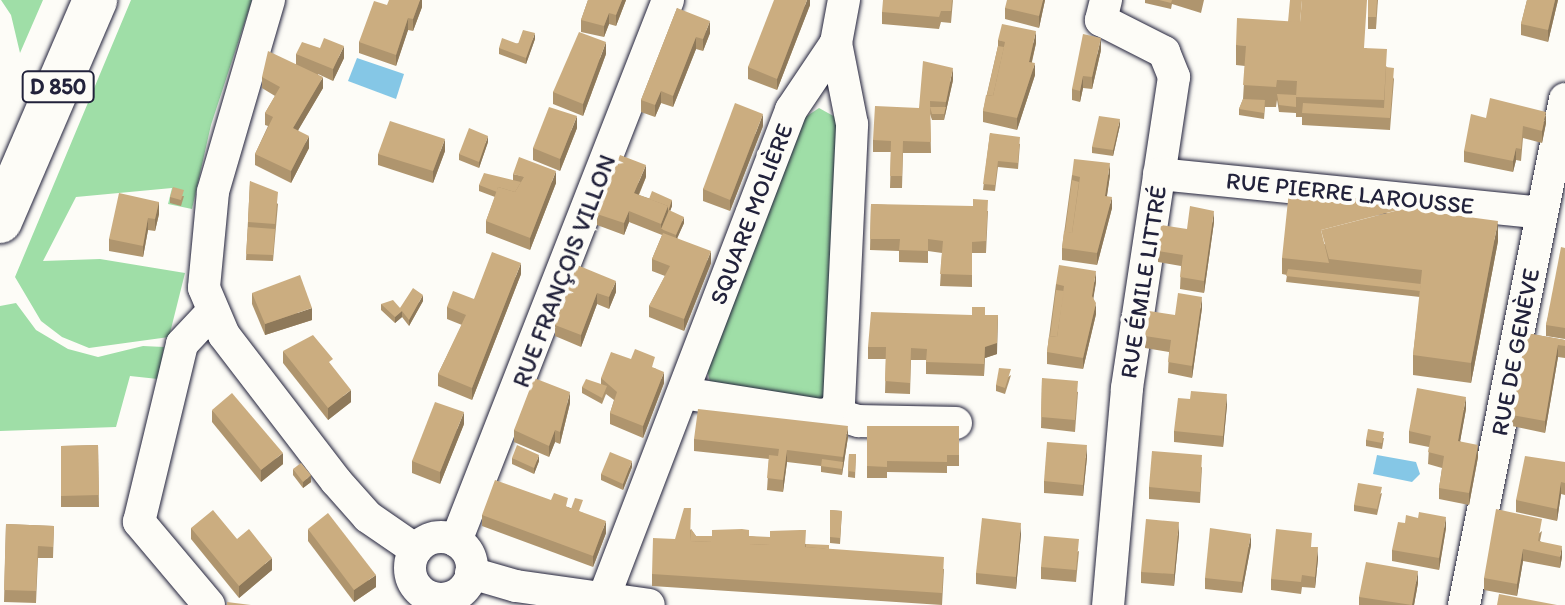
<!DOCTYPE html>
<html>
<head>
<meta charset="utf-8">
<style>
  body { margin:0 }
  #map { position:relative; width:1565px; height:605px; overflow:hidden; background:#fdfcf7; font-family:Itim,sans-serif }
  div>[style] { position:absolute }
  .green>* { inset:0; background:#9fdea7 }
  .water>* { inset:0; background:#85c7e6 }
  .roads { filter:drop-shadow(0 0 2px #22223b) drop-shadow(0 0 2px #22223b) }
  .street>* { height:32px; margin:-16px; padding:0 16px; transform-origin:16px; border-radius:16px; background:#fdfcf7 }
  .street>.ring { margin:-16px; padding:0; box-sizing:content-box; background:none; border:32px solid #fdfcf7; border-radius:50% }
  .highway>* { height:44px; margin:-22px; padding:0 22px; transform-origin:22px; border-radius:22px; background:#fdfcf7 }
  .wall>* { inset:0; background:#af956e }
  .shaded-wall>* { inset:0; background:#8e795a }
  .building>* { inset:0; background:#cbad80 }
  span { translate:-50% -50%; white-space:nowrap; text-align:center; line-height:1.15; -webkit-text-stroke:8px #fdfcf7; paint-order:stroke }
  .shield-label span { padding:2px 6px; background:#fdfcf7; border:2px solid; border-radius:6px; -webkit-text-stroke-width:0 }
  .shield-label { font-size:22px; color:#22223b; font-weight:700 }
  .street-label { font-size:24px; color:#22223b }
</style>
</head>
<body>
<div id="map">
  <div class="green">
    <div style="clip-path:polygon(1px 0,43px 0,20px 53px,11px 15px)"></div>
    <div style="clip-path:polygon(131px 0,252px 0,211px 125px,192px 209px,168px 204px,172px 188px,76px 197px,43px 261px,100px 259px,185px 273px,169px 337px,89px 348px,62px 337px,41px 321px,15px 277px)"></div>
    <div style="clip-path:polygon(819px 108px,837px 118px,833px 377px,823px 401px,711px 387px,707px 369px,804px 118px)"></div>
    <div style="clip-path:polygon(16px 303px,36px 330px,68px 349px,98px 357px,143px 346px,164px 347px,158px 379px,130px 376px,116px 427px,0 431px,0 306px)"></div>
  </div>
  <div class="water">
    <div style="clip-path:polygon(357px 58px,404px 74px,396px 99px,348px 81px)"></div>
    <div style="clip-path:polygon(1377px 455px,1416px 462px,1420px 474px,1412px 482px,1373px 474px)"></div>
  </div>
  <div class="roads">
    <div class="street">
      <div style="left:269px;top:0;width:200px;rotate:106.3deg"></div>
      <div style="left:213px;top:192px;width:96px;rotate:95.4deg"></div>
      <div style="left:204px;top:288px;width:51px;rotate:66.9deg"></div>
      <div style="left:224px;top:335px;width:184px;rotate:52.5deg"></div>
      <div style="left:336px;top:481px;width:48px;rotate:48.4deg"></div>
      <div style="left:368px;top:517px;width:58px;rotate:34.5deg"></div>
      <div style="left:1106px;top:0;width:21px;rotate:104deg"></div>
      <div style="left:1101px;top:20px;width:71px;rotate:26.9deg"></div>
      <div style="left:1164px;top:52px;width:27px;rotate:68deg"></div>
      <div style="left:1174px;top:77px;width:316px;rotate:98.6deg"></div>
      <div style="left:1127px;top:389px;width:217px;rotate:95deg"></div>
      <div style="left:1159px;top:174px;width:384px;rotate:5.8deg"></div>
      <div style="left:683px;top:393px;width:140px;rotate:9.1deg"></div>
      <div style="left:821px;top:415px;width:11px;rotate:-10deg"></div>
      <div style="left:832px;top:413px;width:12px;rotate:-55deg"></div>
      <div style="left:839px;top:403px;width:279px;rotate:-87.3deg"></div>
      <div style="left:852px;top:124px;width:83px;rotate:-101.2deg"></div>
      <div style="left:832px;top:413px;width:28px;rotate:17deg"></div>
      <div style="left:859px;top:421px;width:97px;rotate:1.2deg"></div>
      <div class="ring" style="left:410px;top:537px;width:30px;height:30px"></div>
      <div style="left:456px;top:541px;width:581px;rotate:-68.6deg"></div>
      <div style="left:471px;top:573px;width:47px;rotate:16.1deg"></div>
      <div style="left:516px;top:586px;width:134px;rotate:8.1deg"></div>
      <div style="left:604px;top:597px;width:522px;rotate:-68.99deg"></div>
      <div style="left:791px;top:110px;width:81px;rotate:-56.1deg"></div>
      <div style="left:836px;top:43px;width:44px;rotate:-79.5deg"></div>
      <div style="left:209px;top:605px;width:109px;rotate:-130.1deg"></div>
      <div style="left:139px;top:522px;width:183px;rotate:-76.4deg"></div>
      <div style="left:182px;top:344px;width:42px;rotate:-46.9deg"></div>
      <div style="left:1464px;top:605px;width:516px;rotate:-78.71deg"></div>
    </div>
    <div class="highway">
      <div style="left:0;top:221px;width:241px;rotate:-66.7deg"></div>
    </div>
  </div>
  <div class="wall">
    <div style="clip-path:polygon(422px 0,422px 7px,413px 31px,408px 30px,396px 66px,359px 53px,359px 42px,387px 5px)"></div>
    <div style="clip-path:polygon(588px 0,626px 0,616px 26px,609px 24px,604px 37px,581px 32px,581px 20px)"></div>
    <div style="clip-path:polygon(810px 0,810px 5px,777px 90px,748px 79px,748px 67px)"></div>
    <div style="clip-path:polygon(953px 0,951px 23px,941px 22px,939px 29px,882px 24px,882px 12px)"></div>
    <div style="clip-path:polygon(1045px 0,1039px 28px,1005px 19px,1005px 8px)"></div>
    <div style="clip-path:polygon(1145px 0,1204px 0,1201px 13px,1172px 4px,1171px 9px,1145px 3px)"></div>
    <div style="clip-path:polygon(1368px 0,1378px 0,1376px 29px,1368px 29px)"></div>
    <div style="clip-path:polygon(1527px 0,1558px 0,1548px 42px,1521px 35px,1521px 24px)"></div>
    <div style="clip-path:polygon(677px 8px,710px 33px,703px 51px,696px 49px,673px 107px,661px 103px,655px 117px,641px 112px,641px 100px)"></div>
    <div style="clip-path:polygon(535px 39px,526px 64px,499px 54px,499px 48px)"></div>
    <div style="clip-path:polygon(998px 40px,1036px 43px,1032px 62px,1035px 75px,1017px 130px,983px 122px,983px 111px,998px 46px)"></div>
    <div style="clip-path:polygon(1236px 45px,1366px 48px,1387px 67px,1394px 79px,1390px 130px,1302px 125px,1302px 117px,1296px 117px,1296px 113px,1279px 112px,1277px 100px,1276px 107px,1265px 107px,1264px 119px,1239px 115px,1239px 109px,1243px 99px,1245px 66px,1236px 65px)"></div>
    <div style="clip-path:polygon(1101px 50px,1092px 89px,1083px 88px,1080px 102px,1072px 100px,1072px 89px)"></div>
    <div style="clip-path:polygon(296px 54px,344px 58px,333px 81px,318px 74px,323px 88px,298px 130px,309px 148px,291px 183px,255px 165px,255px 154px,268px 126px,265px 125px,265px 113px,275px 96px,262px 88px,262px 77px,296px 64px)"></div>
    <div style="clip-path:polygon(606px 54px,583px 116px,553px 104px,553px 92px)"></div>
    <div style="clip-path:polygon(953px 80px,944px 120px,932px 120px,930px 114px,931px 153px,903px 153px,902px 188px,890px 188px,891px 152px,873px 152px,873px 140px,919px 108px)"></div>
    <div style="clip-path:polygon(1486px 118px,1546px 123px,1542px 143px,1523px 138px,1521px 161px,1516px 160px,1513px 172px,1464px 162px,1464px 151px)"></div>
    <div style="clip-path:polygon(1120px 125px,1113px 156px,1092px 153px,1092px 147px)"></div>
    <div style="clip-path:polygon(763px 126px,730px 211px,703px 201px,703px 189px)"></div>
    <div style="clip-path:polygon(577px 128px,560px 171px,533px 160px,533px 148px)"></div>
    <div style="clip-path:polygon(990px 133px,1020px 144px,1018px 169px,998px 167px,995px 191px,983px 190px)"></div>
    <div style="clip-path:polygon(488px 142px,479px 168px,459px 160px,459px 154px)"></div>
    <div style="clip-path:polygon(445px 151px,433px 183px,378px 165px,378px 154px)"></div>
    <div style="clip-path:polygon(513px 174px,556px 183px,530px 250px,486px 233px,486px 221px,495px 197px,479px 191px,479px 185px,513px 180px)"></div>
    <div style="clip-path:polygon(1072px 175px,1110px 175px,1107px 196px,1112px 208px,1097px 265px,1062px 260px,1062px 248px)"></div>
    <div style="clip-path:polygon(646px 177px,639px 195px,672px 206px,670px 211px,684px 223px,677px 238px,711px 263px,684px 331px,649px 317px,649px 306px,665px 276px,652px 271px,652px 259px,662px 235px,629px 222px,624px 235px,597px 225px,597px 214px)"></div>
    <div style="clip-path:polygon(250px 181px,278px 204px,273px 261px,246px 260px)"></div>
    <div style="clip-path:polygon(184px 196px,181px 206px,170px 203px,170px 197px)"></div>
    <div style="clip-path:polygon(159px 202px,159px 214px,155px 231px,148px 230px,143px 257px,109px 251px,109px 239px)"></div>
    <div style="clip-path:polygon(871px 204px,988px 211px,986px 253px,972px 253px,972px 287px,940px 286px,942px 253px,928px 251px,928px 263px,899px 262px,899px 251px,870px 250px)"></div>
    <div style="clip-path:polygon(1426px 211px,1498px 241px,1471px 383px,1413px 375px,1413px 355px,1420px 297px,1286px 282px,1287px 275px,1282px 274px,1282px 258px)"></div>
    <div style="clip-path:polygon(1214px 222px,1204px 293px,1180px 289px,1181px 266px,1158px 262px,1158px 251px,1187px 229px)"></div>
    <div style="clip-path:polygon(1565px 248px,1565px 339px,1546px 336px,1546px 325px)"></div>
    <div style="clip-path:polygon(577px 265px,616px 292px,609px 309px,597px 304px,581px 347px,555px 336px,555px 325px)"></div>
    <div style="clip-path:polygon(521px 274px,472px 400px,438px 386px,438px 374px,462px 325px,447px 319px,447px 307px,474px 299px)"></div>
    <div style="clip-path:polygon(1096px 282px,1093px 298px,1096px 314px,1083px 369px,1047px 364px,1047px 352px,1056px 284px)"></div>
    <div style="clip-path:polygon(252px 293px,312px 320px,265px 335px,252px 304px)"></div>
    <div style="clip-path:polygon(423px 301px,409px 326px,402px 317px,395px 323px,381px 310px,381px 304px,400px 308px)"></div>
    <div style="clip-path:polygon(1202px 308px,1192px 378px,1168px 373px,1169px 352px,1145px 348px,1145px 336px,1175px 315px)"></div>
    <div style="clip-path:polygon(985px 315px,997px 354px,985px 358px,984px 376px,926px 374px,926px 360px,911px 360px,910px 394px,885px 393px,886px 359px,868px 359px,868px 347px)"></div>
    <div style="clip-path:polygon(1526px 333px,1565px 340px,1565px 358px,1558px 357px,1545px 433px,1512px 426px,1512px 415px)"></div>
    <div style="clip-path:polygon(283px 351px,351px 402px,328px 420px,283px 363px)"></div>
    <div style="clip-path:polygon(655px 368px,664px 383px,643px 438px,610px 424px,610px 413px,614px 400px,606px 394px,602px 404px,582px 393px,582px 387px,601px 384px,601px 378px)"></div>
    <div style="clip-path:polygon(1011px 375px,1005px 394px,996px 391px,996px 385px)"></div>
    <div style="clip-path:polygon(1042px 378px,1078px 392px,1075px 432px,1041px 428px)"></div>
    <div style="clip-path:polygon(570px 403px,560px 444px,555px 442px,549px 457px,514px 442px,514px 430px)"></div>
    <div style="clip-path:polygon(1227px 405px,1223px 447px,1174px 442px,1174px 431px)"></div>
    <div style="clip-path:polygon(1466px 409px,1460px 441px,1478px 457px,1469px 505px,1439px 499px,1439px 488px,1442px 468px,1428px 464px,1429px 447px,1409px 443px,1409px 431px)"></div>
    <div style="clip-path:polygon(212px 410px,283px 464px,261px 482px,212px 422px)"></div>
    <div style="clip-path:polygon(464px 424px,440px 484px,412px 473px,412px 461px)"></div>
    <div style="clip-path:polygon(867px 426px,959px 426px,959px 466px,947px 466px,947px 473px,887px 472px,887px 478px,867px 478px)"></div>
    <div style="clip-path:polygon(848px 437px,842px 475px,821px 472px,821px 466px,787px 462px,783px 492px,767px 490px,769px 459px,694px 451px,694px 439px)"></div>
    <div style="clip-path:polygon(1384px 438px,1382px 449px,1366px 446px,1366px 440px)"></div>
    <div style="clip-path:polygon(98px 445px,99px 507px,61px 507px,61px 446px)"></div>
    <div style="clip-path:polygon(849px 454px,856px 454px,855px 478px,848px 477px)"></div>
    <div style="clip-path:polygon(1087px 457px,1083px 496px,1044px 493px,1044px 481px)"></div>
    <div style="clip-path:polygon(512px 458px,539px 461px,534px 474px,512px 464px)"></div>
    <div style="clip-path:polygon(1565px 462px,1565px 495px,1561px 494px,1557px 521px,1516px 512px,1516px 500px)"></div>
    <div style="clip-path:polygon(632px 467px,623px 490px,601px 480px,601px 474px)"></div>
    <div style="clip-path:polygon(1202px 467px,1200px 503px,1149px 499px,1149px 487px)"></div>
    <div style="clip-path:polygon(293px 469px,311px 482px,303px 488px,293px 475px)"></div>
    <div style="clip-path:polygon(1382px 493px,1377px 515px,1354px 511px,1354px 505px)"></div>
    <div style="clip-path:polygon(568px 507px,583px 513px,606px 533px,593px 567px,482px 526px,482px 515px)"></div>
    <div style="clip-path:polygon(830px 510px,842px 511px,840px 544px,830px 543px)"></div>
    <div style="clip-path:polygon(6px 524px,54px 526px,53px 558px,38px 558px,36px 603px,4px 602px)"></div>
    <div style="clip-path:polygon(191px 528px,237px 539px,272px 570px,239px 598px,191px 539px)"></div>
    <div style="clip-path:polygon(1446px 528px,1439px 570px,1392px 561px,1392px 550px)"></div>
    <div style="clip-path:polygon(308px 529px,376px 587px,354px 602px,308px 541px)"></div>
    <div style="clip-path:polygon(691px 529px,696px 536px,749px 536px,806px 544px,829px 549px,944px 569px,942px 605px,652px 586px,652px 574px)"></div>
    <div style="clip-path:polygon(1542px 531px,1540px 541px,1562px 557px,1560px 568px,1523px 561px,1517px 596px,1484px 590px,1484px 578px)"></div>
    <div style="clip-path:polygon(1021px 534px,1016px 589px,976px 584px,976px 573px)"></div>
    <div style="clip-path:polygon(1179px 534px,1174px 586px,1141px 583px,1141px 572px)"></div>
    <div style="clip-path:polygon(1251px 545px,1242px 593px,1205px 589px,1205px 578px)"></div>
    <div style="clip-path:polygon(1312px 547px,1318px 559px,1315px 588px,1302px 587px,1301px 594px,1271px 590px,1271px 579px)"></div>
    <div style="clip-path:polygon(1079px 551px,1076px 582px,1041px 579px,1041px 567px)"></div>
    <div style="clip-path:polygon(1418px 583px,1414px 605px,1359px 605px,1359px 597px)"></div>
  </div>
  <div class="shaded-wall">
    <div style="clip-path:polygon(420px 0,422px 0,422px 7px,413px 31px,413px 19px)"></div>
    <div style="clip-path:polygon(622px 0,626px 0,616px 26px,616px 15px)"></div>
    <div style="clip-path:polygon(807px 0,810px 0,810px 5px,777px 90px,777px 79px)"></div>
    <div style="clip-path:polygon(1043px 0,1045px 0,1039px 28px,1039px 16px)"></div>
    <div style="clip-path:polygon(1555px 0,1558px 0,1548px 42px,1548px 30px)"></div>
    <div style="clip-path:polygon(609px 13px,609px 24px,604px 37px,604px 26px)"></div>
    <div style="clip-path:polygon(408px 18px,408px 30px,396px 66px,396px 55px)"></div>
    <div style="clip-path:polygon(710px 21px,710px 33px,703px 51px,703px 39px)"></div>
    <div style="clip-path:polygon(1036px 31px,1036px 43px,1029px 73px,1029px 62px)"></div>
    <div style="clip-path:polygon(535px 33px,535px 39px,526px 64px,526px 58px)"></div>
    <div style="clip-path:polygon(696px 37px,696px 49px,673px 107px,673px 96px)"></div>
    <div style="clip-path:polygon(1101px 38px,1101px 50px,1092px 89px,1092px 77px)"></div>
    <div style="clip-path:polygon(606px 42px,606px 54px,583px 116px,583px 104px)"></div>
    <div style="clip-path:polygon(344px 46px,344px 58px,333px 81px,333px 69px)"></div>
    <div style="clip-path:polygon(1035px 63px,1035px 75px,1017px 130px,1017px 118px)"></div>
    <div style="clip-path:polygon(953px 68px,953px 80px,944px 120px,946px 102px)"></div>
    <div style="clip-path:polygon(1083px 76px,1083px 88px,1080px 102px,1080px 91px)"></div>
    <div style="clip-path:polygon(323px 77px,323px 88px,293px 139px,293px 128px)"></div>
    <div style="clip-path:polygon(661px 91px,661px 103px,655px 117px,655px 105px)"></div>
    <div style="clip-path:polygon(1546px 112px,1546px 123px,1542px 143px,1542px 131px)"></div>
    <div style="clip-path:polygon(763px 114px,763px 126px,730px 211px,730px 200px)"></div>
    <div style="clip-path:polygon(577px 116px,577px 128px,560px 171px,560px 159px)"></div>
    <div style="clip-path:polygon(1120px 119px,1120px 125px,1113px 156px,1113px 150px)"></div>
    <div style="clip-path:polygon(309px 136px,309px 148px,291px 183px,291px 171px)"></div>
    <div style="clip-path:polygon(488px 136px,488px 142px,479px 168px,479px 162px)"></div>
    <div style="clip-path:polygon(445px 139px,445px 151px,433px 183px,433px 171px)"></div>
    <div style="clip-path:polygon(1516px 148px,1516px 160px,1513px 172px,1513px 161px)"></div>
    <div style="clip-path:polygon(1110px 163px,1110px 175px,1105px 208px,1105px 196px)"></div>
    <div style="clip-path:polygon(646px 165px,646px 177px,634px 205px,634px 193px)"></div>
    <div style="clip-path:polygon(556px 171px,556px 183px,530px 250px,530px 238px)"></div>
    <div style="clip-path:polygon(1112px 197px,1112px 208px,1097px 265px,1097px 253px)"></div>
    <div style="clip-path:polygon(672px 200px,672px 206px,663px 230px,661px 229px,661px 224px,668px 206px)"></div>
    <div style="clip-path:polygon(159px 202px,159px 214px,155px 231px,155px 219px)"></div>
    <div style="clip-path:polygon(629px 211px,629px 222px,624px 235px,624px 223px)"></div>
    <div style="clip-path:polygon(1214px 211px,1214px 222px,1204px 293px,1204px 281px)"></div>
    <div style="clip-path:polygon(684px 217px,684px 223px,676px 241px,676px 235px)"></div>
    <div style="clip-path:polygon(148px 218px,148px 230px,143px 257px,143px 246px)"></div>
    <div style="clip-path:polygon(1498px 221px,1498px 241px,1471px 383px,1471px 363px)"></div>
    <div style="clip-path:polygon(711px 251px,711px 263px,684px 331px,684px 319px)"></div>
    <div style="clip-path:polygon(521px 263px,521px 274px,472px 400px,472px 388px)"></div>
    <div style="clip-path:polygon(1096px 271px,1096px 282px,1092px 307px,1092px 296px)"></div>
    <div style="clip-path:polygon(616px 281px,616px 292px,609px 309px,609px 297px)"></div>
    <div style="clip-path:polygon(597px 293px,597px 304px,581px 347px,581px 335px)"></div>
    <div style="clip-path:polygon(423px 295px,423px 301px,409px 326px,409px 320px)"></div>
    <div style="clip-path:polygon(1202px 297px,1202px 308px,1192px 378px,1192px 366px)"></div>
    <div style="clip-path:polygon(1096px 303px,1096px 314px,1083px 369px,1083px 358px)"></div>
    <div style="clip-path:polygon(312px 308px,312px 320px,265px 335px,265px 324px)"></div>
    <div style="clip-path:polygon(402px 311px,402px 317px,395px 323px,395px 317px)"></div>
    <div style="clip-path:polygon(998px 315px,997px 354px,985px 358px,984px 376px,985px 347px)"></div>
    <div style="clip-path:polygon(1558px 345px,1558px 357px,1545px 433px,1545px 421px)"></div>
    <div style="clip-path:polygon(664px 372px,664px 383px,643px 438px,643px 426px)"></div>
    <div style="clip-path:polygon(351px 390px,351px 402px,328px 420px,328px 408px)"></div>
    <div style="clip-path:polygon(570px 392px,570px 403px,560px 444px,560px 432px)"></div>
    <div style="clip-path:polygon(1227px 394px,1227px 405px,1223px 447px,1223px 436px)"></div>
    <div style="clip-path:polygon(1466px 397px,1466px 409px,1458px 453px,1458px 441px)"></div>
    <div style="clip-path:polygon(464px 412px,464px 424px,440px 484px,440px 472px)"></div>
    <div style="clip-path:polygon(848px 426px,848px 437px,842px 475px,843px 457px)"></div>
    <div style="clip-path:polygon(555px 430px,555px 442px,549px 457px,549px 446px)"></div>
    <div style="clip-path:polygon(1087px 445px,1087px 457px,1083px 496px,1083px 485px)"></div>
    <div style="clip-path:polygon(1478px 445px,1478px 457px,1469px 505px,1469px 493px)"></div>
    <div style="clip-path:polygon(787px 450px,787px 462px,783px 492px,783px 480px)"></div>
    <div style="clip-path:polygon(283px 453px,283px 464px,261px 482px,261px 470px)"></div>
    <div style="clip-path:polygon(539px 455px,539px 461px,534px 474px,534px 468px)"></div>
    <div style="clip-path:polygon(632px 461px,632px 467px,623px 490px,623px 484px)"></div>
    <div style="clip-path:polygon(311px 475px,311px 482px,303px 488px,303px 482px)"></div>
    <div style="clip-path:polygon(1561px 482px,1561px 494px,1557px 521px,1557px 509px)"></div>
    <div style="clip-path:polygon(1446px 517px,1446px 528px,1439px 570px,1439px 558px)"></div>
    <div style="clip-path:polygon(606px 521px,606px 533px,593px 567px,593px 556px)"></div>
    <div style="clip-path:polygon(1179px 522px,1179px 534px,1174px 586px,1174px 574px)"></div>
    <div style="clip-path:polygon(1021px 523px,1021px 534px,1016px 589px,1016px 577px)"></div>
    <div style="clip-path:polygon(1251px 534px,1251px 545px,1242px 593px,1242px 582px)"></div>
    <div style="clip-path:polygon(1562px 546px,1562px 557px,1560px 568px,1560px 557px)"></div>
    <div style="clip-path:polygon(1318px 547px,1318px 559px,1315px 588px,1315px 577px)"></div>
    <div style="clip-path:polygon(1523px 549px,1523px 561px,1517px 596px,1517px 584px)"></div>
    <div style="clip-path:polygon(272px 558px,272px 570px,239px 598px,239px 586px)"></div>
    <div style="clip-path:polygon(1418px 571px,1418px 583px,1414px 605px,1412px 605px)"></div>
    <div style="clip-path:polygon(376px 575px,376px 587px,354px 602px,354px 590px)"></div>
  </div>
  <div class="building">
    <div style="clip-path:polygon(389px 0,420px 0,413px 19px,408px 18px,396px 55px,359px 42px,374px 1px,387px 5px)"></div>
    <div style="clip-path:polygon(588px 0,622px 0,616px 15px,609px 13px,604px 26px,581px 20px)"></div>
    <div style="clip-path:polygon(774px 0,807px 0,777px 79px,748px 67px)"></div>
    <div style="clip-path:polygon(883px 0,952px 0,951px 11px,941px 11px,939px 17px,882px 12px)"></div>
    <div style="clip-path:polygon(1007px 0,1043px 0,1039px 16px,1005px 8px)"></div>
    <div style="clip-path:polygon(1159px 0,1172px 0,1171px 3px)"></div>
    <div style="clip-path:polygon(1290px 0,1302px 0,1300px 22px,1288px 22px)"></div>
    <div style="clip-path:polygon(1302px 0,1367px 0,1364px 48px,1387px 49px,1384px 100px,1296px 97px,1297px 81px,1277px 80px,1276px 87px,1243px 85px,1246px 46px,1236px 45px,1237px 18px,1300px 22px)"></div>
    <div style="clip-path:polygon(1368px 0,1377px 0,1376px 17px,1368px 17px)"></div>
    <div style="clip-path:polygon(1527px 0,1555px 0,1548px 30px,1521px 24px)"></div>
    <div style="clip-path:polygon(677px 8px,710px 21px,703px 39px,696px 37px,673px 96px,661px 91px,655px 105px,641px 100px)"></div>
    <div style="clip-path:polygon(1002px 24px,1036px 31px,1029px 62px,1035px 63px,1017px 118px,983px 111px,986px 95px,993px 96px,1005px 42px,998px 40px)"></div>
    <div style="clip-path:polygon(523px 30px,535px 33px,526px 58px,499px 48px,502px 38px,518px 44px)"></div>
    <div style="clip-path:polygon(579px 32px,606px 42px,583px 104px,553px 92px)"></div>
    <div style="clip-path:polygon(1083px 34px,1101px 38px,1092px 77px,1083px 76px,1080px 91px,1072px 89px)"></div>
    <div style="clip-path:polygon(324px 38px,344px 46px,333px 69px,296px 54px,302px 42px,320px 48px)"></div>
    <div style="clip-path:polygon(998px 46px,1004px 47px,993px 96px,987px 95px)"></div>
    <div style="clip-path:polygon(268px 51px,323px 77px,293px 128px,309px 136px,291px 171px,255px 154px,273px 117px,265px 113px,280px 87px,262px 77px)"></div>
    <div style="clip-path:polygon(923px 61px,953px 68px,946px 102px,930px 101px,931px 142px,903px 141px,902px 176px,890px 176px,891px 141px,873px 140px,875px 106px,919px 108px)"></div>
    <div style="clip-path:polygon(1386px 67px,1394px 68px,1390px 118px,1302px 113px,1303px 103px,1384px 108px)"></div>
    <div style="clip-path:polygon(1277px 94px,1296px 95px,1296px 107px,1279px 105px)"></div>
    <div style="clip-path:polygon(1490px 98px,1546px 112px,1542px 131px,1523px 126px,1521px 149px,1516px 148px,1513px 161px,1464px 151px,1471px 114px,1486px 118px)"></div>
    <div style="clip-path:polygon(1243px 99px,1265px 100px,1264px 113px,1239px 109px)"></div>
    <div style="clip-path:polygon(735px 103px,763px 114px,730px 200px,703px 189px)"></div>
    <div style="clip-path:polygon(549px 107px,577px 116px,560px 159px,533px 148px)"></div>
    <div style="clip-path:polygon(930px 107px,946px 107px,944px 114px,932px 114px)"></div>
    <div style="clip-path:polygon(1099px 116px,1120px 119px,1113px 150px,1092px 147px)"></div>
    <div style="clip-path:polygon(390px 121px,445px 139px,433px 171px,378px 154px)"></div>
    <div style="clip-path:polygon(469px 128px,488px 136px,479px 162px,459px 154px)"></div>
    <div style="clip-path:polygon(990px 133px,1020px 137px,1018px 163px,998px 161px,995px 185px,983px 184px)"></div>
    <div style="clip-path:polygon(620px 155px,646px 165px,634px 193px,668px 206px,661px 224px,629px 211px,624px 223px,597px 214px)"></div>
    <div style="clip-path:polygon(519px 157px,556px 171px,530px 238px,486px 221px,498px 187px,515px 192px,524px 177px,513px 174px)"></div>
    <div style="clip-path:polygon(1074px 159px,1110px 163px,1105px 196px,1112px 197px,1097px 253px,1062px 248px,1064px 231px,1072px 233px,1080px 177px,1072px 175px)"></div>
    <div style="clip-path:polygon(484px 173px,521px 182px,515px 192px,498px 187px,497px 192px,479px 185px)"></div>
    <div style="clip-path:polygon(1072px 180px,1079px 182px,1072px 233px,1065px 232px)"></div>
    <div style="clip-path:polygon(250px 181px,278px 192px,275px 224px,248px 222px)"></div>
    <div style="clip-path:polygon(173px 187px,184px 190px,181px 200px,170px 197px)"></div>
    <div style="clip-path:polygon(652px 191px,672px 200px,668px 212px,668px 206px,649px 199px)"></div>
    <div style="clip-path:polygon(1289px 191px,1417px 205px,1321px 230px,1329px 263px,1282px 258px)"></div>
    <div style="clip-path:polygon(119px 193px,159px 202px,155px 219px,148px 218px,143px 246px,109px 239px)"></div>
    <div style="clip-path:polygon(973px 199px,988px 200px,986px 241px,972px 242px,972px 275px,940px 274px,943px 241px,928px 239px,928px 251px,899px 250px,900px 239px,870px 239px,871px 204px,973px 206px)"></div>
    <div style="clip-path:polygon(1426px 203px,1424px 211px,1498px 221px,1471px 363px,1413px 355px,1422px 270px,1329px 259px,1321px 230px)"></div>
    <div style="clip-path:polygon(1190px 206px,1214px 211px,1204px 281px,1180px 277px,1183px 255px,1158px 251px,1161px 225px,1187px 229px)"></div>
    <div style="clip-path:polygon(669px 210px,684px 217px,676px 235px,661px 229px)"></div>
    <div style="clip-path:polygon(248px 227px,275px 229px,273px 255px,246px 254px)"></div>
    <div style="clip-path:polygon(663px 233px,711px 251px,684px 319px,649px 306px,670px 266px,652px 259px)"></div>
    <div style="clip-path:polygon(1561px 247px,1565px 248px,1565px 328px,1546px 325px)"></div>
    <div style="clip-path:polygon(492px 252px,521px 263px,472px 388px,438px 374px,466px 315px,447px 307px,453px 291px,474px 299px)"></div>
    <div style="clip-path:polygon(577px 265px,616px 281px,609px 297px,597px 293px,581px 335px,555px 325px)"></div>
    <div style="clip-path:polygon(1059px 265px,1096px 271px,1092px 296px,1096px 303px,1083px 358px,1047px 352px,1049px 336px,1057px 337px,1064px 286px,1056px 284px)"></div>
    <div style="clip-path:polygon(1288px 269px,1421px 284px,1420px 291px,1286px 276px)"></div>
    <div style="clip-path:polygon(300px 275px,312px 308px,265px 324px,252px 293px)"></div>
    <div style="clip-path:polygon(413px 288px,423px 295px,409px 320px,402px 311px,395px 317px,381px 304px,393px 300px,400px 308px)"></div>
    <div style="clip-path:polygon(1056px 290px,1064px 291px,1057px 337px,1050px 336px)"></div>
    <div style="clip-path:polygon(1178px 293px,1202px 297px,1192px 366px,1168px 362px,1171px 340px,1145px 336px,1149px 311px,1175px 315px)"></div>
    <div style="clip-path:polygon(972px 307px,985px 307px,985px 315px,998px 315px,997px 343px,985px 347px,984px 364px,926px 362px,927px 349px,911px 348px,910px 383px,885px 381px,886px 347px,868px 347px,871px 312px,972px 315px)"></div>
    <div style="clip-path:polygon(1526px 333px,1565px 340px,1565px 346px,1558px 345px,1545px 421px,1512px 415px)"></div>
    <div style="clip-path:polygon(313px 335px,333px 359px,329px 362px,351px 390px,328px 408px,283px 351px)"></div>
    <div style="clip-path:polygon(635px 349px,655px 357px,652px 367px,664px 372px,643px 426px,610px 413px,617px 392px,601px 378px,611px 352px,631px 359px)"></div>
    <div style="clip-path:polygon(999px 368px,1011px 369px,1005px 388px,996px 385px)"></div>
    <div style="clip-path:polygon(534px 378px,570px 392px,560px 432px,555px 430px,549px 446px,514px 430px)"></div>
    <div style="clip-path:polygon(1042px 378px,1078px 381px,1075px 420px,1041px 417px)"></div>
    <div style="clip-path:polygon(586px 379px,607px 386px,602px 398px,582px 387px)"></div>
    <div style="clip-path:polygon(1417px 388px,1466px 397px,1458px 441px,1478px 445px,1469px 493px,1439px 488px,1444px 456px,1428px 452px,1431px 436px,1409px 431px)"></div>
    <div style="clip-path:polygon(1191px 391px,1227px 394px,1223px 436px,1174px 431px,1178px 398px,1190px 399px)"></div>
    <div style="clip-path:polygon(232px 393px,283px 453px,261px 470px,212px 410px)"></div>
    <div style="clip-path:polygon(435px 402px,464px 412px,440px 472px,412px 461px)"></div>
    <div style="clip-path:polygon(698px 409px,848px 426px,843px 457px,787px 450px,783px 480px,767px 478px,769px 455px,778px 456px,779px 449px,694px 439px)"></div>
    <div style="clip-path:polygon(867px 426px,959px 426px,959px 455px,947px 455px,947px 462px,887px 461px,887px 467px,867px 466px)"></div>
    <div style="clip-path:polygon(1368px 429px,1384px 432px,1382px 443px,1366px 440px)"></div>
    <div style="clip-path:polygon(1047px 442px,1087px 445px,1083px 485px,1044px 481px)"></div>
    <div style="clip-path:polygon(98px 445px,99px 495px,61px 496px,61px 446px)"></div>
    <div style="clip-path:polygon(517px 445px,539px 455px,534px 468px,512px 458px)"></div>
    <div style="clip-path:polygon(1152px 451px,1202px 455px,1200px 492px,1149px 487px)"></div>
    <div style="clip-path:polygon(610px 452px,632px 461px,623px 484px,601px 474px)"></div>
    <div style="clip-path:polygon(849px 454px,856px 454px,855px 472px,848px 471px)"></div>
    <div style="clip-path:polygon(1525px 456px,1565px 462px,1565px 483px,1561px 482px,1557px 509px,1516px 500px)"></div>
    <div style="clip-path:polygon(822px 459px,843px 462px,842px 469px,821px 466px)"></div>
    <div style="clip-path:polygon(301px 463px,311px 475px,303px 482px,293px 469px)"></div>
    <div style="clip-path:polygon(495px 480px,551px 500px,554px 493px,568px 498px,566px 506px,571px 509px,575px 498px,583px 500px,579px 511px,606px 521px,593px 556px,482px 515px)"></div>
    <div style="clip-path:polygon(1358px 483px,1382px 487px,1377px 509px,1354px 505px)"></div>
    <div style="clip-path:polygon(684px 508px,691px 508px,690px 541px,712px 542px,712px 530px,742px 529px,749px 530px,749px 544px,770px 545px,770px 531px,800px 530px,806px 530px,805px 547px,944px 557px,942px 593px,652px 574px,653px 538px,675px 539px)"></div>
    <div style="clip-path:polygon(1496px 509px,1542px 519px,1538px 541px,1562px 546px,1560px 557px,1523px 549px,1517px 584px,1484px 578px)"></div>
    <div style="clip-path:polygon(213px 510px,237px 539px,249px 529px,272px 558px,239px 586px,191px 528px)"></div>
    <div style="clip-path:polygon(830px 510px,842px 511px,840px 538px,830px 537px)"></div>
    <div style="clip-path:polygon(1419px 512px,1446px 517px,1439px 558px,1392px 550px,1398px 522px,1405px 523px,1406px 515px,1418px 518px)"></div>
    <div style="clip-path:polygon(328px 513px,376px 575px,354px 590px,308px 529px)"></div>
    <div style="clip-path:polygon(982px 518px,1021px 523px,1016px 577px,976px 573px)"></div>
    <div style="clip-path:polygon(1146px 519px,1179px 522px,1174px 574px,1141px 572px)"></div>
    <div style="clip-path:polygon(6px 524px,54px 526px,53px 547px,38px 546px,36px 591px,4px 590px)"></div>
    <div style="clip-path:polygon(1210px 528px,1251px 534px,1242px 582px,1205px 578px)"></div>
    <div style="clip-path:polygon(691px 529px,696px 536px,712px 536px,712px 542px,690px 541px)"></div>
    <div style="clip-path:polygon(1276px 529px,1312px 533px,1311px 547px,1318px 547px,1315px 577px,1302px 575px,1301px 582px,1271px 579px)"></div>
    <div style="clip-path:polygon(749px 536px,770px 537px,770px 545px,749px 544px)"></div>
    <div style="clip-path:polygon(1044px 536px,1079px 539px,1076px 570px,1041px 567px)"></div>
    <div style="clip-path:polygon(806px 544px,829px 545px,829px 549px,806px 547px)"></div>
    <div style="clip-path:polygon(1366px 562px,1418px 571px,1412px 605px,1359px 597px)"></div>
    <div style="clip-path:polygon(1499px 594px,1557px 605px,1497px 605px)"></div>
    <div style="clip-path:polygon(227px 602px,251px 605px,227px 605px)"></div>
  </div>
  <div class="shield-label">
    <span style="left:58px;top:87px">D 850</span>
  </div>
  <div class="street-label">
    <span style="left:1350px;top:193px;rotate:6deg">RUE PIERRE LAROUSSE</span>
    <span style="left:751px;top:214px;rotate:-69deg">SQUARE MOLIÈRE</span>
    <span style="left:564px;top:271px;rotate:-69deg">RUE FRANÇOIS VILLON</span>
    <span style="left:1143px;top:282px;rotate:-81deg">RUE ÉMILE LITTRÉ</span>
    <span style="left:1515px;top:352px;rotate:-79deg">RUE DE GENÈVE</span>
  </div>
</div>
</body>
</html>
